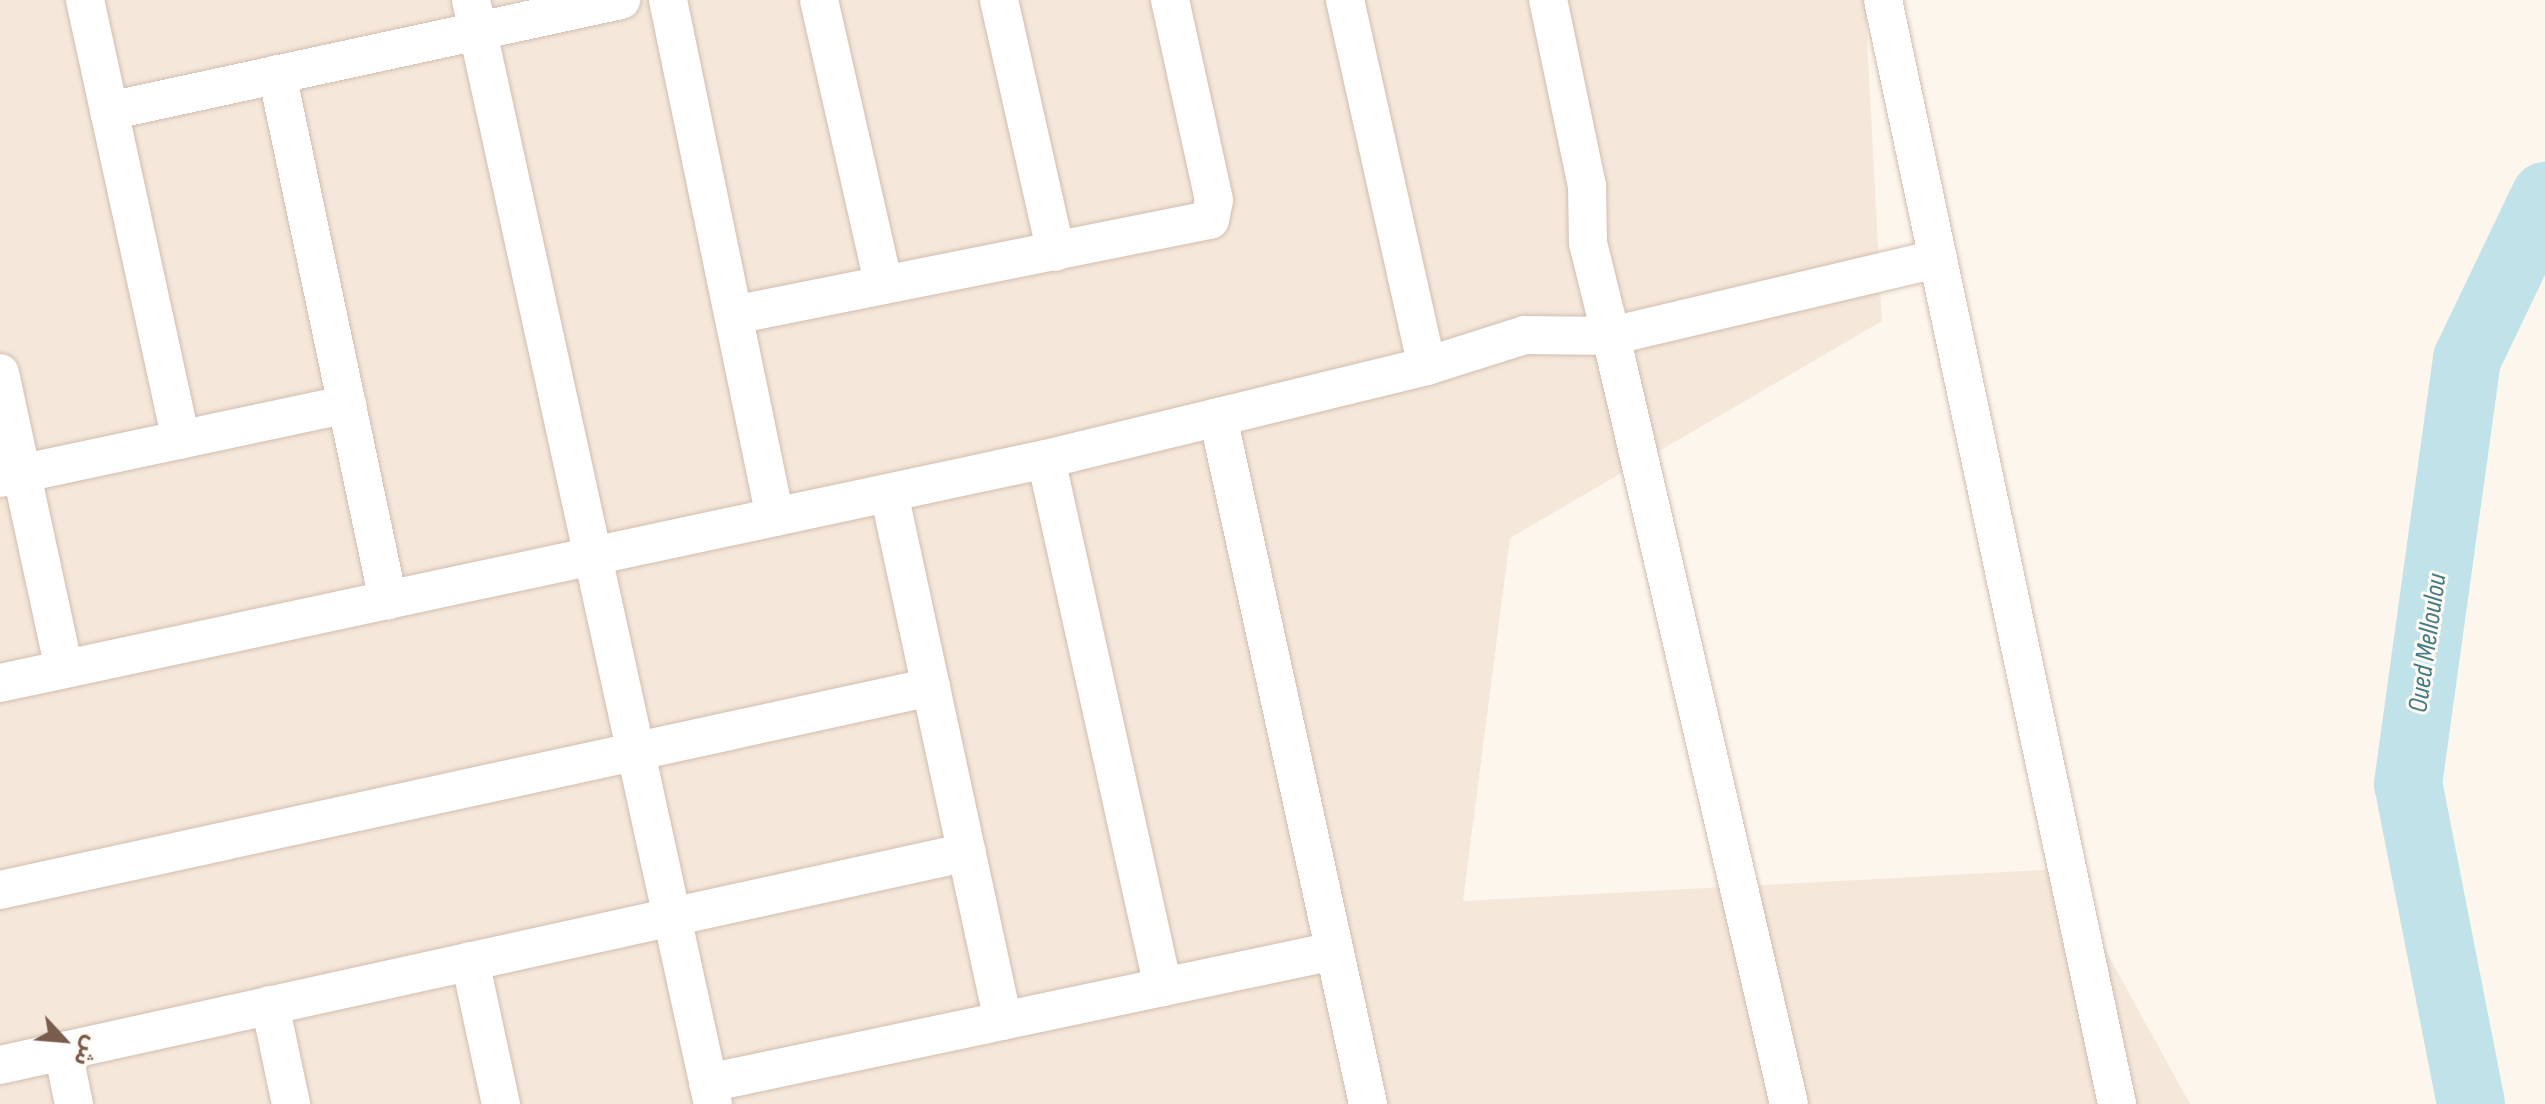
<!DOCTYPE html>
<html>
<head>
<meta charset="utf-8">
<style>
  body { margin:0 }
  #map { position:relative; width:2545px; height:1104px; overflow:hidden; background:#fdf6ec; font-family:"Sofia Sans Condensed","Noto Sans Arabic",sans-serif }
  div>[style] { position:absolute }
  .residential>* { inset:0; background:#f5e8da }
  .river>* { height:68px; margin:-34px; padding:0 34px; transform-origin:34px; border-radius:34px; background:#bfe3e8 }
  .roads { filter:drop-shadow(0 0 2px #d1beb0) drop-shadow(0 0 2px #d1beb0) }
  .minor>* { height:38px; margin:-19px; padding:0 19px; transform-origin:19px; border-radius:19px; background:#fff }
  span { translate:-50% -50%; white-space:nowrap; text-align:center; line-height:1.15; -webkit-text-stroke:6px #fffaf3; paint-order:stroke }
  .water-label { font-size:28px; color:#437c86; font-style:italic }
  .north { position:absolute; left:24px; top:1000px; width:80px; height:80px; -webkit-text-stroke:6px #fffaf3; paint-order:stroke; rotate:116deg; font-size:22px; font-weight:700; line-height:32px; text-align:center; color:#7a5c4d }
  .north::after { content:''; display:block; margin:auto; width:28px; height:36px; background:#7a5c4d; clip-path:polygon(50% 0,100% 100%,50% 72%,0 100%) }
</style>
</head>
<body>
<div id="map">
  <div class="residential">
    <div style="clip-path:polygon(0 0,1865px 0,1882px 321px,1510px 538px,1463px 901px,2061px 869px,2190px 1104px,0 1104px)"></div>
  </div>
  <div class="river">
    <div style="left:2471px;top:1104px;width:326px;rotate:-101.1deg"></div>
    <div style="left:2408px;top:784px;width:429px;rotate:-82.1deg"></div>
    <div style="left:2467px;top:359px;width:181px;rotate:-64.4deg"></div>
  </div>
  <div class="roads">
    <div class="minor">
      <div style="left:85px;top:0;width:450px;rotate:77.7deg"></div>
      <div style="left:471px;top:0;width:1130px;rotate:77.64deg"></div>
      <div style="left:668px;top:0;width:528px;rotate:78.31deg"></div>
      <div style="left:819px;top:0;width:292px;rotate:77.2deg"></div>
      <div style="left:999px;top:0;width:258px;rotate:77.3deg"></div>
      <div style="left:1345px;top:0;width:375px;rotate:77.4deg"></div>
      <div style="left:1883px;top:0;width:1129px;rotate:78.03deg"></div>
      <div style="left:277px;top:74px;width:538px;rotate:78.08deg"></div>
      <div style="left:109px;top:111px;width:524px;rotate:-12.23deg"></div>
      <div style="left:734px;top:315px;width:485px;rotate:-11.3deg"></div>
      <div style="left:1210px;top:220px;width:20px;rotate:-79deg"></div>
      <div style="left:1214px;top:200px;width:205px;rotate:-102.4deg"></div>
      <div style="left:0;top:373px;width:303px;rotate:77.8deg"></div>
      <div style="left:1218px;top:417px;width:703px;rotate:77.68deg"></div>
      <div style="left:1046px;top:459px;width:541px;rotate:77.51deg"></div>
      <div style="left:0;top:478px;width:355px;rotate:-12deg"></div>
      <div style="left:889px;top:493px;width:540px;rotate:77.82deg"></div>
      <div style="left:0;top:683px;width:1070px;rotate:-12.09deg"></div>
      <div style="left:1046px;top:459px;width:392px;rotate:-13.7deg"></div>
      <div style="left:1427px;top:366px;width:103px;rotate:-17.6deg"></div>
      <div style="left:1525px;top:335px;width:86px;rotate:0.7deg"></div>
      <div style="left:1611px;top:336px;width:96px;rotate:-103.9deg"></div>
      <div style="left:1588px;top:243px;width:57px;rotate:-91deg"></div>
      <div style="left:1587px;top:186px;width:190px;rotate:-101.8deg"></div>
      <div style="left:0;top:890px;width:953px;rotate:-12.3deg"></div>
      <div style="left:470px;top:961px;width:146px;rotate:77.8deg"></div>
      <div style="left:270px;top:1005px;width:101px;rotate:78deg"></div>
      <div style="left:63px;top:1051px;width:54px;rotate:78.3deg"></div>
      <div style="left:0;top:1065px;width:990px;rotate:-12.42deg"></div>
      <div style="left:708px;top:1083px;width:640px;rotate:-11.91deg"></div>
      <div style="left:1789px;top:1104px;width:788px;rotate:-103.05deg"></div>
      <div style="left:1611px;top:336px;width:336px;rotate:-13.3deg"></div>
    </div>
  </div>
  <div class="water-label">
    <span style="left:2428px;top:643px;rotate:-82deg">Oued Melloulou</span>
  </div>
  <div class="north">ش</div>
</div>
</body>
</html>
